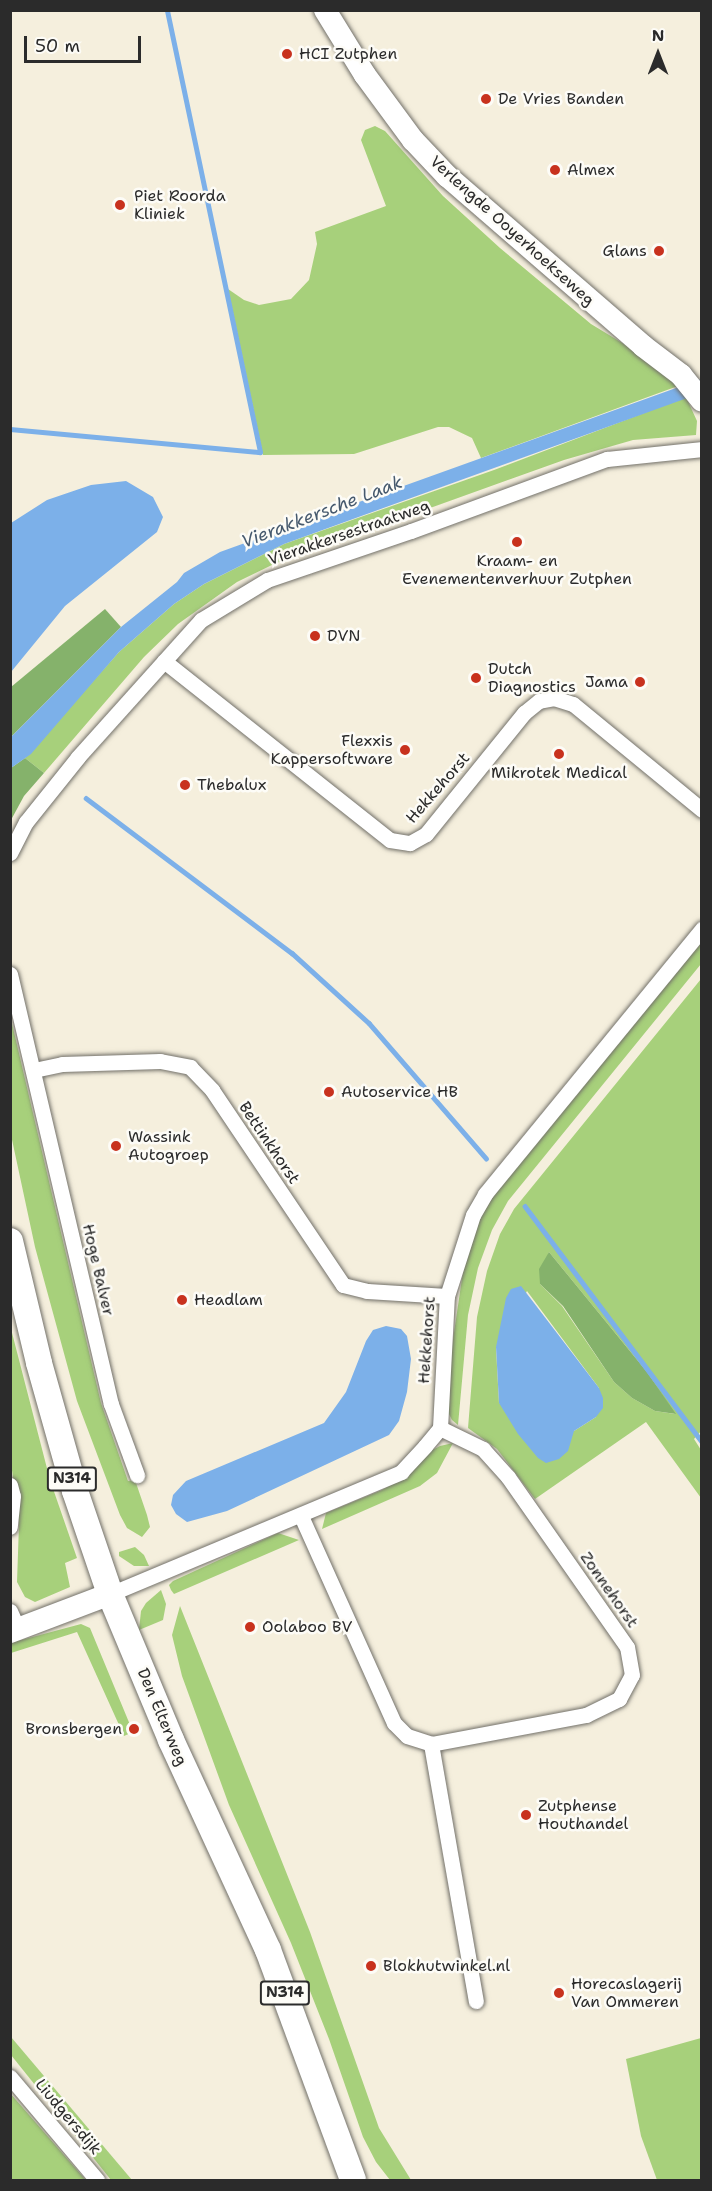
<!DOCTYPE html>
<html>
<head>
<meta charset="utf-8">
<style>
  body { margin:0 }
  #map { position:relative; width:712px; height:2191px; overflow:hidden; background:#f5efdd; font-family:"Shantell Sans",sans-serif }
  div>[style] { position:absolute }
  .green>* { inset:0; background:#a7d07b }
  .forest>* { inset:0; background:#85b26b }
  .water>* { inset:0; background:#7cb0e9 }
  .stream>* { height:4.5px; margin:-2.25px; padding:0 2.25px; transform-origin:2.25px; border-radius:2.25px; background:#7cb0e9 }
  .roads { filter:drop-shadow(0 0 2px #727069) drop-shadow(0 0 2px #727069) }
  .street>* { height:15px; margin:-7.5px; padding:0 7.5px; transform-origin:7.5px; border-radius:7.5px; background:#fff }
  .secondary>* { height:22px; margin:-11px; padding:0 11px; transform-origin:11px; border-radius:11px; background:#fff }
  .primary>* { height:26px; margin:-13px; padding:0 13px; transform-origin:13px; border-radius:13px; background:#fff }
  .dots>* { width:16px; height:16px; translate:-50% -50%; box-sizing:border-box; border:3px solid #fdfcf7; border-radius:50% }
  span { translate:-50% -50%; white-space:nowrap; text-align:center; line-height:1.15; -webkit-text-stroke:5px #fdfcf7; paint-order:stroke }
  .shield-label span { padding:2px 4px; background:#fdfcf7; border:2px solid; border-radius:4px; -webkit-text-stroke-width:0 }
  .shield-label { font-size:15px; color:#2b2b2b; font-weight:700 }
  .poi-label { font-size:16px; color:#2b2b2b }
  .left { translate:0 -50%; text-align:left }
  .right { translate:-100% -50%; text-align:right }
  .street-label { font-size:16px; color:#2b2b2b }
  .water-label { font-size:18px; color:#475a6e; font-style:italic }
  .frame { position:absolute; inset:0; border:12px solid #2b2b2b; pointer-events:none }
  .north { position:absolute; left:628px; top:24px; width:60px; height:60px; -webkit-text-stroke:4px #fdfcf7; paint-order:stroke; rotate:0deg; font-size:16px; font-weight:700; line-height:24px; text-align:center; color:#2b2b2b }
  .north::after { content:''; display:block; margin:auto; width:21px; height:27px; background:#2b2b2b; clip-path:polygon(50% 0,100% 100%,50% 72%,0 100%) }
  .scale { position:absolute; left:24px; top:36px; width:117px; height:27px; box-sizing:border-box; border:3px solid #2b2b2b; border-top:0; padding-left:8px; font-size:18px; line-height:21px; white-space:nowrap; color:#2b2b2b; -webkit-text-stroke:4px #fdfcf7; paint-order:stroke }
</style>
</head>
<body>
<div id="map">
  <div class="green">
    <div style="clip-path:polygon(375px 126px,385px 131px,443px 196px,500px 248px,591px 324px,642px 355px,678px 386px,481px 458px,472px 438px,449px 427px,438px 427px,354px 454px,263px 455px,228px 289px,244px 300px,259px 305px,291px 299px,309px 280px,317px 244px,315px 232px,386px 206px,361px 140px,365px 130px)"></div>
    <div style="clip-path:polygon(686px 397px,697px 421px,696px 435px,633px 440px,564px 460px,274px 564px,237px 582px,178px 624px,144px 657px,44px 773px,25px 758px,119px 652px,174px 604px,204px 584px,284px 544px,494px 470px)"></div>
    <div style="clip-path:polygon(701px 943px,701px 964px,508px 1201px,492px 1230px,478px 1268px,468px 1315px,458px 1425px,452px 1420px,447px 1410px,451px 1353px,465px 1258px,478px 1221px,498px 1189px)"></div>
    <div style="clip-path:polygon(evenodd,701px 979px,702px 1430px,694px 1439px,701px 1450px,701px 1498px,646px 1422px,535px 1499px,497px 1449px,468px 1428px,477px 1317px,487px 1271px,500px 1234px,514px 1209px,701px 979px,549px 1252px,647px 1372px,675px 1414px,655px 1411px,632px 1398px,614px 1382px,562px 1306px,540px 1284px,549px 1252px,701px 979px,527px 1291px,599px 1388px,596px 1417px,574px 1431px,499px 1403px,496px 1348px,527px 1291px)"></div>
    <div style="clip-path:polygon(10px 1015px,101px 1403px,128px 1481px,135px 1480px,147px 1515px,150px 1527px,142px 1537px,127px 1528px,120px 1515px,77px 1401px,35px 1247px,11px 1135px)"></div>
    <div style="clip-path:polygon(10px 1325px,50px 1480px,77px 1558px,65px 1563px,70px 1587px,35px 1602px,25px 1597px,17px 1582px,19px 1524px,10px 1455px)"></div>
    <div style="clip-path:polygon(453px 1443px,437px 1473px,420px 1486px,322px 1529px,326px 1513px,382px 1490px,411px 1473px,425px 1454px,440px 1446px)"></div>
    <div style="clip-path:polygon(278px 1533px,299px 1540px,174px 1594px,171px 1590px,169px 1585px,173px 1581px)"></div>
    <div style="clip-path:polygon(135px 1547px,144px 1555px,149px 1566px,134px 1566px,119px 1556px,119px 1552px)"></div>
    <div style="clip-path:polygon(161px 1590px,166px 1604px,163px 1620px,139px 1630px,141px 1611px,146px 1603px)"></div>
    <div style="clip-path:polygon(180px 1606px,310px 1932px,379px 2128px,411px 2180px,390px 2180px,376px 2162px,363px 2137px,329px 2039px,291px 1943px,229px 1805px,182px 1676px,172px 1635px)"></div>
    <div style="clip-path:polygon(81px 1624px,90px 1628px,133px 1732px,124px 1736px,77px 1632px,11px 1653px,10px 1643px)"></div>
    <div style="clip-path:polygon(11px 2037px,132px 2180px,111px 2180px,11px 2055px)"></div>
    <div style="clip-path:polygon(701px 2038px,701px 2180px,657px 2180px,641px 2136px,626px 2059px)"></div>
    <div style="clip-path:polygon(10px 2093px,84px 2178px,86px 2180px,11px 2180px)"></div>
  </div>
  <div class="forest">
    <div style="clip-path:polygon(105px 609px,121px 627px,11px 737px,11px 687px)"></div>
    <div style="clip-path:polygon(25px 758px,44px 773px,24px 796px,11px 820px,11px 768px)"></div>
    <div style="clip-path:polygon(549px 1252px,647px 1372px,676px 1414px,655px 1411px,632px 1398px,614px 1382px,563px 1306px,540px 1284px,539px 1269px)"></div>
  </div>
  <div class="water">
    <div style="clip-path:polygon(701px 379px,701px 393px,284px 544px,204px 584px,174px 604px,119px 652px,31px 754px,11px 768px,11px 737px,121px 627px,177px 582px,184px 573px,220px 552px)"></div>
    <div style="clip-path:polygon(126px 481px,153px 497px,163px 517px,157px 532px,65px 606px,11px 672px,11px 523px,47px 500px,91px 485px)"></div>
    <div style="clip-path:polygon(521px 1286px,599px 1388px,603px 1398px,603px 1408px,596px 1417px,574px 1431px,568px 1451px,559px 1459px,546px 1463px,538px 1458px,518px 1434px,499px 1403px,496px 1347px,506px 1298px,511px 1289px)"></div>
    <div style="clip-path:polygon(386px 1326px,401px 1329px,407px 1336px,411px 1359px,407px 1392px,399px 1421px,389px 1435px,227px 1511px,187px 1522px,176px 1514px,171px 1505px,173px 1495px,186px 1481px,324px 1423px,346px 1392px,366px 1341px,373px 1330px)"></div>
  </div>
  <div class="stream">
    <div style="left:10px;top:429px;width:251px;rotate:5.3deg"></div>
    <div style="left:260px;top:452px;width:452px;rotate:-101.9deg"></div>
    <div style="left:86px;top:798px;width:258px;rotate:37deg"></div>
    <div style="left:292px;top:953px;width:104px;rotate:42.3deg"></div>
    <div style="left:369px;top:1023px;width:179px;rotate:49.1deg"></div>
    <div style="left:525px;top:1206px;width:295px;rotate:53.1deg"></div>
  </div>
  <div class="roads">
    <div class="street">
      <div style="left:164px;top:661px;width:288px;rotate:38.4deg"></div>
      <div style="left:390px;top:840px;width:20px;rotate:9deg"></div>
      <div style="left:410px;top:843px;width:18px;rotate:-29deg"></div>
      <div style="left:426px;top:834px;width:156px;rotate:-51deg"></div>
      <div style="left:524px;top:713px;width:19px;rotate:-39deg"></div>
      <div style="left:539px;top:701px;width:15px;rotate:-11deg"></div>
      <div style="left:554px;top:698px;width:20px;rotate:18deg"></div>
      <div style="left:573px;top:704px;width:167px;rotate:39.4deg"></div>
      <div style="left:10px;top:853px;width:35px;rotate:-63deg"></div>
      <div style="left:26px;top:822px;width:83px;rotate:-51.3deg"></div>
      <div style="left:78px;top:757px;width:184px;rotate:-48.1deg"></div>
      <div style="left:201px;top:620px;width:77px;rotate:-31.2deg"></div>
      <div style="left:267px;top:580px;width:152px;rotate:-18.8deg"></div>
      <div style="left:411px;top:531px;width:209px;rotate:-20.2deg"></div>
      <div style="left:607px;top:459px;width:96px;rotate:-6deg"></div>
      <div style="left:10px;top:974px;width:442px;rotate:76.8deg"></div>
      <div style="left:111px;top:1404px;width:76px;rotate:69.9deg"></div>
      <div style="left:34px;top:1070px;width:29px;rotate:-12deg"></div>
      <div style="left:62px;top:1064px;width:98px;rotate:-1.8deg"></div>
      <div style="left:160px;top:1061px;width:31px;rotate:11deg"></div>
      <div style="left:190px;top:1067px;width:32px;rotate:46deg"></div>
      <div style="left:212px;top:1090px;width:235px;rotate:56.1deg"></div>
      <div style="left:343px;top:1285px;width:25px;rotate:14deg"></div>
      <div style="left:367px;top:1291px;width:80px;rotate:3.6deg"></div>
      <div style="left:10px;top:1485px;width:11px;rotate:75deg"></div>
      <div style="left:13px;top:1496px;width:31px;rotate:96deg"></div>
      <div style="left:301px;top:1516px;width:227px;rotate:65.8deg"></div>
      <div style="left:394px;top:1723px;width:18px;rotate:45deg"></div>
      <div style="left:407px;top:1736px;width:25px;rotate:18deg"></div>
      <div style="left:431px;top:1744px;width:158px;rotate:-10.6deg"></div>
      <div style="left:586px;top:1715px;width:37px;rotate:-26deg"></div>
      <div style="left:619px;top:1699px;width:27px;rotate:-62deg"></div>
      <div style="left:632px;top:1675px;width:28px;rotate:-100deg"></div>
      <div style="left:627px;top:1647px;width:208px;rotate:-125deg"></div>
      <div style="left:508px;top:1477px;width:38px;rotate:-132deg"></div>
      <div style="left:483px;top:1449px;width:48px;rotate:-154deg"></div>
      <div style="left:110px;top:1594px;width:316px;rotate:-22.7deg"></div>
      <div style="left:401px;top:1472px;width:35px;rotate:-47deg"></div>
      <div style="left:425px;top:1446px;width:23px;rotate:-50deg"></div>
      <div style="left:440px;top:1428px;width:132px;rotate:-87deg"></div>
      <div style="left:447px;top:1296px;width:85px;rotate:-72.2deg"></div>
      <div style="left:473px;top:1215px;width:24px;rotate:-60deg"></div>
      <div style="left:485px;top:1194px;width:343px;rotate:-50.7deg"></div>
      <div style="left:10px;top:1611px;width:20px;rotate:66deg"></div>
      <div style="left:431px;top:1744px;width:261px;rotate:80.1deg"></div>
      <div style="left:10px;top:2077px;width:135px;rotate:49.8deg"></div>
    </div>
    <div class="secondary">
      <div style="left:325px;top:10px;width:76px;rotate:58.4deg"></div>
      <div style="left:365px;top:75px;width:81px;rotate:53.6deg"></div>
      <div style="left:413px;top:140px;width:50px;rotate:46.6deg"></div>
      <div style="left:447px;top:176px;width:259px;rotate:40.9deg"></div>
      <div style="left:643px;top:346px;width:48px;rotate:37.3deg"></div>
      <div style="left:681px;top:375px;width:33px;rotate:51deg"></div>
      <div style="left:10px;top:1632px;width:107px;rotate:-20.8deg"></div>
    </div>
    <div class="primary">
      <div style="left:10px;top:1241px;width:125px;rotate:76.6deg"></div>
      <div style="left:39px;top:1363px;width:133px;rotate:74.3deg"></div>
      <div style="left:75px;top:1491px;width:109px;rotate:71.2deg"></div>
      <div style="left:110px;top:1594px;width:158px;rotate:67.3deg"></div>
      <div style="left:171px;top:1740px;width:231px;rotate:65.2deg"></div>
      <div style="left:268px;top:1950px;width:245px;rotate:69.7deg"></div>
    </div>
  </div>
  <div class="dots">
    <div style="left:287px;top:54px;background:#c8321e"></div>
    <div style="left:486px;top:99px;background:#c8321e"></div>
    <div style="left:555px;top:170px;background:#c8321e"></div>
    <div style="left:120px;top:205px;background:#c8321e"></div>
    <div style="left:659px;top:251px;background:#c8321e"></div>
    <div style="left:517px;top:542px;background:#c8321e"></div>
    <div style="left:315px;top:636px;background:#c8321e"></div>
    <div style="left:476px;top:678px;background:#c8321e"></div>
    <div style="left:640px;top:682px;background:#c8321e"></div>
    <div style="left:405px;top:750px;background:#c8321e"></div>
    <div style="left:559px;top:754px;background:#c8321e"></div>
    <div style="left:185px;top:785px;background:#c8321e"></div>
    <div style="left:329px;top:1092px;background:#c8321e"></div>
    <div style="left:116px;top:1146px;background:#c8321e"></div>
    <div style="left:182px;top:1300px;background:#c8321e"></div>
    <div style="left:250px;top:1627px;background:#c8321e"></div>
    <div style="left:134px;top:1729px;background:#c8321e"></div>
    <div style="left:526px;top:1815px;background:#c8321e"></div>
    <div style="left:371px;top:1966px;background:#c8321e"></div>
    <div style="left:559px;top:1993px;background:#c8321e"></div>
  </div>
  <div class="shield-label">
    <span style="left:72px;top:1479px">N314</span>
    <span style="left:285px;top:1993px">N314</span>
  </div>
  <div class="poi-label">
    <span class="left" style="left:299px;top:54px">HCI Zutphen</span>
    <span class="left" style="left:498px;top:99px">De Vries Banden</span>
    <span class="left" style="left:567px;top:170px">Almex</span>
    <span class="left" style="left:134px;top:205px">Piet Roorda<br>Kliniek</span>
    <span class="right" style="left:647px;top:251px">Glans</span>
    <span style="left:517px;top:570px">Kraam- en<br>Evenementenverhuur Zutphen</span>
    <span class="left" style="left:327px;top:636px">DVN</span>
    <span class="left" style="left:488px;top:678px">Dutch<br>Diagnostics</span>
    <span class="right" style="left:628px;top:682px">Jama</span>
    <span class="right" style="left:393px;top:750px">Flexxis<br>Kappersoftware</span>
    <span style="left:559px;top:773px">Mikrotek Medical</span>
    <span class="left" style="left:197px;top:785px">Thebalux</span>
    <span class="left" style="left:341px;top:1092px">Autoservice HB</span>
    <span class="left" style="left:128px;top:1146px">Wassink<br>Autogroep</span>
    <span class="left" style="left:194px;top:1300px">Headlam</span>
    <span class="left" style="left:262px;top:1627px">Oolaboo BV</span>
    <span class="right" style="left:122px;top:1729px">Bronsbergen</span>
    <span class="left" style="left:538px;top:1815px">Zutphense<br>Houthandel</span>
    <span class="left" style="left:383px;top:1966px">Blokhutwinkel.nl</span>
    <span class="left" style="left:571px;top:1993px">Horecaslagerij<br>Van Ommeren</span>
  </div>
  <div class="street-label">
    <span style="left:512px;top:231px;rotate:42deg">Verlengde Ooyerhoekseweg</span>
    <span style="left:349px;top:533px;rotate:-19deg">Vierakkersestraatweg</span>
    <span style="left:438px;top:788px;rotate:-49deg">Hekkehorst</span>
    <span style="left:269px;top:1143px;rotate:56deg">Bettinkhorst</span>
    <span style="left:98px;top:1270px;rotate:77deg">Hoge Balver</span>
    <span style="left:427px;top:1340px;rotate:-86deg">Hekkehorst</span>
    <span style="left:609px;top:1590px;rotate:55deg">Zonnehorst</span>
    <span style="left:162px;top:1717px;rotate:67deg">Den Elterweg</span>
    <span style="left:68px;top:2117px;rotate:50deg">Liudgersdijk</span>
  </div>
  <div class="water-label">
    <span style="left:322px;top:512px;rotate:-21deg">Vierakkersche Laak</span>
  </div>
  <div class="frame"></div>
  <div class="north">N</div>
  <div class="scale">50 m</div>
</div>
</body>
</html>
